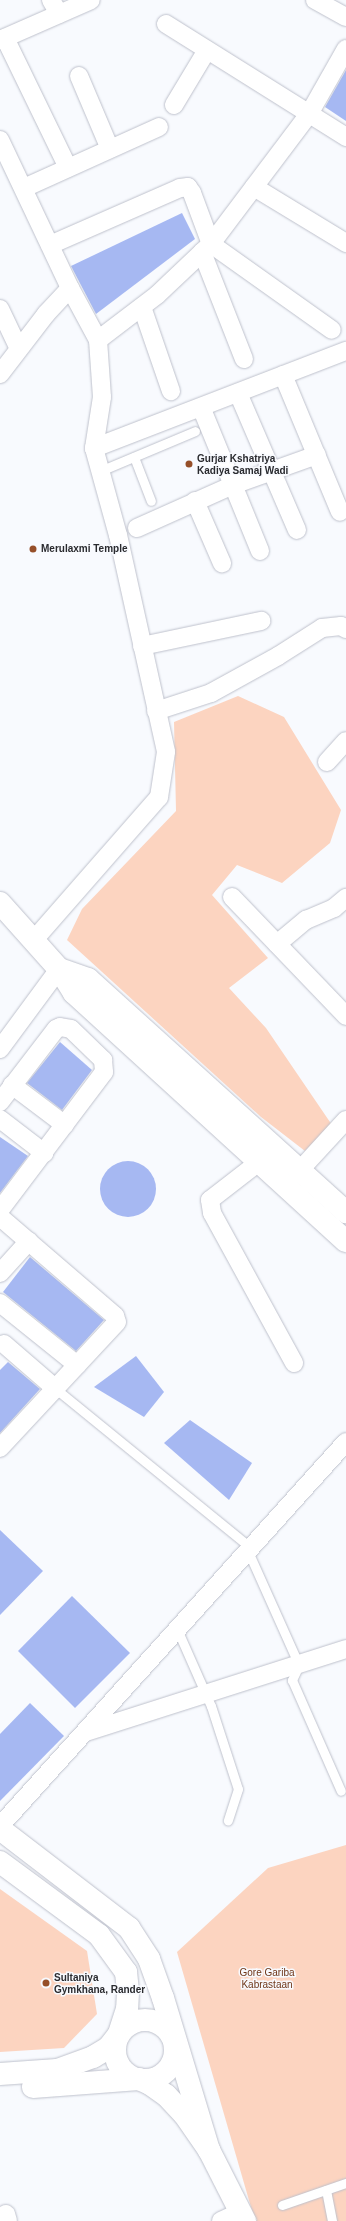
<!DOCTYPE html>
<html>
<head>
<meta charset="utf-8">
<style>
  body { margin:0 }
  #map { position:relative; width:346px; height:2221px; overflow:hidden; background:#f8fafe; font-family:Helvetica,sans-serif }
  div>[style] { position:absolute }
  .green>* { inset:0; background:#fcd4c0 }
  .building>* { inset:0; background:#a6b8f2 }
  .round { border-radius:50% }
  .roads { filter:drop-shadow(0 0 1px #bec1cc) drop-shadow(0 0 1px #bec1cc) }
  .lane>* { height:9px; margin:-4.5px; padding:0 4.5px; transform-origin:4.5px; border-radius:4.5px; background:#fff }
  .street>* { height:18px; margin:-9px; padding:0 9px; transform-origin:9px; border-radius:9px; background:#fff }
  .secondary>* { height:22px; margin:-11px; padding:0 11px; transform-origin:11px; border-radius:11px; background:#fff }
  .secondary>.ring { margin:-11px; padding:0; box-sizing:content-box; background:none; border:22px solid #fff; border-radius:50% }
  .dots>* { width:11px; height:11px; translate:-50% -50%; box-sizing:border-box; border:2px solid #f8fafe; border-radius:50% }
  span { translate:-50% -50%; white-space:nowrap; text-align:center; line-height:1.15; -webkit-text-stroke:3px #f8fafe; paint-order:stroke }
  .poi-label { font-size:10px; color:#2a2b2f; font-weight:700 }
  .left { translate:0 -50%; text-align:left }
  .park-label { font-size:10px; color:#6f3617 }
</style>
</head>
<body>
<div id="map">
  <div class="green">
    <div style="clip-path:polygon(238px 696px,284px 717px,341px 810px,330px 843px,282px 883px,237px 865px,212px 895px,268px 958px,229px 988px,266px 1028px,332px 1125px,305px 1151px,261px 1117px,67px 940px,82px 909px,176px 811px,174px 722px)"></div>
    <div style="clip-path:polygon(346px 1845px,346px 2221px,255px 2221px,177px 1952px,268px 1868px)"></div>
    <div style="clip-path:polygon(0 1889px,87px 1951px,97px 2014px,64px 2048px,0 2052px)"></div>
  </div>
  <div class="building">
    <div style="clip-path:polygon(346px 70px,346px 121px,325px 107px)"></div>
    <div style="clip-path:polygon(182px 213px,195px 239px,96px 314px,71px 266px)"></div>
    <div style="clip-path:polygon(60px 1042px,92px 1070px,62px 1110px,27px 1083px)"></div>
    <div style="clip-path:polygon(0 1137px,28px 1156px,0 1193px)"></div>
    <div class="round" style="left:100px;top:1161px;width:56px;height:56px"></div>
    <div style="clip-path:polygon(30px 1257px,104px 1320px,76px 1351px,3px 1292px)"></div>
    <div style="clip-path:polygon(136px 1356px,164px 1392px,144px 1417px,94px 1387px)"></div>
    <div style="clip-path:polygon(8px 1362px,40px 1389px,0 1433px,0 1370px)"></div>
    <div style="clip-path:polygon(190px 1420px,252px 1463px,229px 1500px,164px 1443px)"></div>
    <div style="clip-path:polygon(0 1530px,43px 1571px,0 1615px)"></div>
    <div style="clip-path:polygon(72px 1596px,130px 1653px,75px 1708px,18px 1651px)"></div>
    <div style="clip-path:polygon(30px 1703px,64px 1736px,0 1801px,0 1734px)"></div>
  </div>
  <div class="roads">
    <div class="lane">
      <div style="left:134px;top:457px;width:47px;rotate:68.9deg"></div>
      <div style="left:100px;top:471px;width:103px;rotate:-22.8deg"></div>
      <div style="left:56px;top:1389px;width:250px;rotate:39.2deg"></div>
      <div style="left:247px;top:1549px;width:127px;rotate:65.9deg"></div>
      <div style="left:299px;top:1665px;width:17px;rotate:115deg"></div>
      <div style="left:292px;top:1680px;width:121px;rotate:66.2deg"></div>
      <div style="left:177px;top:1629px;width:84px;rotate:66.2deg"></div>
      <div style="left:211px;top:1706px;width:87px;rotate:72deg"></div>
      <div style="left:238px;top:1789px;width:33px;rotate:108deg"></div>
      <div style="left:326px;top:2190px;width:32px;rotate:79deg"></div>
      <div style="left:282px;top:2205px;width:68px;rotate:-19deg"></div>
    </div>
    <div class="street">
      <div style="left:51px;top:0;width:16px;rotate:60deg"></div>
      <div style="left:315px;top:0;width:35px;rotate:29deg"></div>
      <div style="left:166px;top:24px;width:213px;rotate:32.1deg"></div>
      <div style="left:5px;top:38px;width:144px;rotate:64.1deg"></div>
      <div style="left:0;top:40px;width:99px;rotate:-23.7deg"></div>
      <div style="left:79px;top:76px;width:79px;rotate:67deg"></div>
      <div style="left:174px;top:105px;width:64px;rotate:-59deg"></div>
      <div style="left:0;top:140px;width:164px;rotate:64.7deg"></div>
      <div style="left:70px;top:288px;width:59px;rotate:61.7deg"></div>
      <div style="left:98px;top:340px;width:57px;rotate:86deg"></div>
      <div style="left:102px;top:397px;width:52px;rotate:98.9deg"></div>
      <div style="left:94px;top:448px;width:90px;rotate:74.6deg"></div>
      <div style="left:118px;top:535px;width:222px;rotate:77.5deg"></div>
      <div style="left:166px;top:752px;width:46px;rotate:98.8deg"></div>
      <div style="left:159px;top:797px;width:191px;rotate:131.2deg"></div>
      <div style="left:254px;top:187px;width:108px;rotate:31.3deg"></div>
      <div style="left:24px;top:188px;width:148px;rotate:-24.3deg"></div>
      <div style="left:50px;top:245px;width:142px;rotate:-23.7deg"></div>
      <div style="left:180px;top:188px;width:8px;rotate:-7deg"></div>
      <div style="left:188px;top:187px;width:7px;rotate:56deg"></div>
      <div style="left:192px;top:193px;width:54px;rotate:69.6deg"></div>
      <div style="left:211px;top:244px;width:148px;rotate:35.4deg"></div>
      <div style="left:202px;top:252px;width:115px;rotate:68.6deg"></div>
      <div style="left:142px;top:307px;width:89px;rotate:71deg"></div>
      <div style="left:0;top:309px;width:44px;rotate:64.6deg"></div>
      <div style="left:98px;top:340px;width:74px;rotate:-37.3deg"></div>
      <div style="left:157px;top:295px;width:74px;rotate:-43.4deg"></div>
      <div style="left:211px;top:244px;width:163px;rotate:-53deg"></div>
      <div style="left:309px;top:114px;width:75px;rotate:-60.4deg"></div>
      <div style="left:0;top:374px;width:76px;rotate:-52.5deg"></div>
      <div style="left:46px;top:314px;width:35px;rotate:-47deg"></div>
      <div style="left:283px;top:375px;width:148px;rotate:67.4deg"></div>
      <div style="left:238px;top:393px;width:149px;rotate:66.7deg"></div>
      <div style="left:94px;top:448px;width:270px;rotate:-21.1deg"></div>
      <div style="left:195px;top:501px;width:68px;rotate:66.5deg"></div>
      <div style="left:137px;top:528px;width:105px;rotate:-24.1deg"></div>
      <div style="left:233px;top:485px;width:84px;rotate:-112.3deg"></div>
      <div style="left:260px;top:551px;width:71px;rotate:-112.2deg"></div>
      <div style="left:233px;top:485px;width:89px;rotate:-19.7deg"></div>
      <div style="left:142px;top:646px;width:122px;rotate:-11.9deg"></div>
      <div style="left:156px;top:711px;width:58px;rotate:-18.1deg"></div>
      <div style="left:211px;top:693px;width:77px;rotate:-28.9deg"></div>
      <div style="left:278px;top:656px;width:52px;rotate:-32.5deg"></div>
      <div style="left:322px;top:628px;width:19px;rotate:-6deg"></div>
      <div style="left:341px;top:626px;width:6px;rotate:31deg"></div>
      <div style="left:327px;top:762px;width:28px;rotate:-48deg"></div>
      <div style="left:232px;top:897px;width:165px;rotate:46.2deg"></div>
      <div style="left:277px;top:944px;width:38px;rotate:-40deg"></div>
      <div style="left:306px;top:920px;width:30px;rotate:-23deg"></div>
      <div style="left:334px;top:908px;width:16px;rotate:-40deg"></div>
      <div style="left:0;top:1049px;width:99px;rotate:-53.6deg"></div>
      <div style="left:12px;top:1085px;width:66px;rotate:37deg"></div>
      <div style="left:0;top:1102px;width:92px;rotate:-52.5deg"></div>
      <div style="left:56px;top:1029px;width:4px;rotate:-27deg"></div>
      <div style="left:60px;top:1027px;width:11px;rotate:10deg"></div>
      <div style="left:71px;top:1029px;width:45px;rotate:44.1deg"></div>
      <div style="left:103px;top:1060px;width:12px;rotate:85deg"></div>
      <div style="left:104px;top:1072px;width:173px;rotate:127deg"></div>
      <div style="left:0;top:1119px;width:56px;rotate:37.7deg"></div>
      <div style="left:259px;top:1162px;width:62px;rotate:142.2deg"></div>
      <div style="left:210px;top:1200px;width:13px;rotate:81deg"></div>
      <div style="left:212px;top:1213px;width:171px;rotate:61.3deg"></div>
      <div style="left:300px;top:1170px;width:68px;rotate:-47.4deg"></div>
      <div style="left:0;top:1217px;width:152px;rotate:40.7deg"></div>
      <div style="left:115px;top:1316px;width:6px;rotate:72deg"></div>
      <div style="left:117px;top:1322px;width:172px;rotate:132.9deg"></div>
      <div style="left:0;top:1273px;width:43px;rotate:-47.8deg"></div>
      <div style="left:0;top:1303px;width:99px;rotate:38.8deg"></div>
      <div style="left:4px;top:1344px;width:69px;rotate:40.9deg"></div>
      <div style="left:86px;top:1732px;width:273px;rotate:-17.7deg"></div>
      <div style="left:0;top:1826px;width:517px;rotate:-47.98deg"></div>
      <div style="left:6px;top:2214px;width:7px;rotate:74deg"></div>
      <div style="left:221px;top:2221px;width:21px;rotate:-25deg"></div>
    </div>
    <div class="secondary">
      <div style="left:0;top:903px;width:89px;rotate:48.2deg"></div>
      <div style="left:59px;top:969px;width:28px;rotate:58deg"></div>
      <div style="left:74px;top:993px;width:368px;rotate:42.4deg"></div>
      <div style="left:59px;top:969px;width:31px;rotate:19deg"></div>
      <div style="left:88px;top:979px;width:348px;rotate:42.1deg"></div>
      <div style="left:0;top:1829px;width:163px;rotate:37.5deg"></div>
      <div style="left:129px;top:1928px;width:37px;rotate:57deg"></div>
      <div style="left:149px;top:1959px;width:41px;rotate:70.3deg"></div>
      <div style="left:163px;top:1998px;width:159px;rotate:73.2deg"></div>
      <div style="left:0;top:1862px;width:123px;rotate:36.4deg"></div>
      <div style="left:99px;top:1935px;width:46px;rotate:53.9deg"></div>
      <div style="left:126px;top:1972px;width:20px;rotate:84deg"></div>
      <div style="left:128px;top:1992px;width:17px;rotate:93deg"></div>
      <div style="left:127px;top:2009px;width:26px;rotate:108deg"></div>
      <div style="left:119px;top:2034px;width:18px;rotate:128deg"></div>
      <div style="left:108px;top:2048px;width:17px;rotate:149deg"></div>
      <div style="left:93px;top:2057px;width:38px;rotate:160deg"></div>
      <div style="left:57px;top:2070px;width:57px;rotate:176deg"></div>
      <div class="ring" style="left:115px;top:2020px;width:38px;height:38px"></div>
      <div style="left:33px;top:2087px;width:106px;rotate:-4.3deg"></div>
      <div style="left:139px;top:2079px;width:12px;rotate:24deg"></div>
      <div style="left:150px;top:2084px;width:19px;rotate:35deg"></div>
      <div style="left:166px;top:2095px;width:26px;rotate:47deg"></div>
      <div style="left:184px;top:2114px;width:44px;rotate:55.2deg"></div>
      <div style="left:209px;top:2150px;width:80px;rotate:63.1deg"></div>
    </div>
  </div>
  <div class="dots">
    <div style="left:189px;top:464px;background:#964f29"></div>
    <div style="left:33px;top:549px;background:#964f29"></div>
    <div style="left:46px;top:1983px;background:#964f29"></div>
  </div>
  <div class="poi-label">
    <span class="left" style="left:197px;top:464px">Gurjar Kshatriya<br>Kadiya Samaj Wadi</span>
    <span class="left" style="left:41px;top:549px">Merulaxmi Temple</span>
    <span class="left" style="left:54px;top:1983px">Sultaniya<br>Gymkhana, Rander</span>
  </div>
  <div class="park-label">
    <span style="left:267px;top:1978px">Gore Gariba<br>Kabrastaan</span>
  </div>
</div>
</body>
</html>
